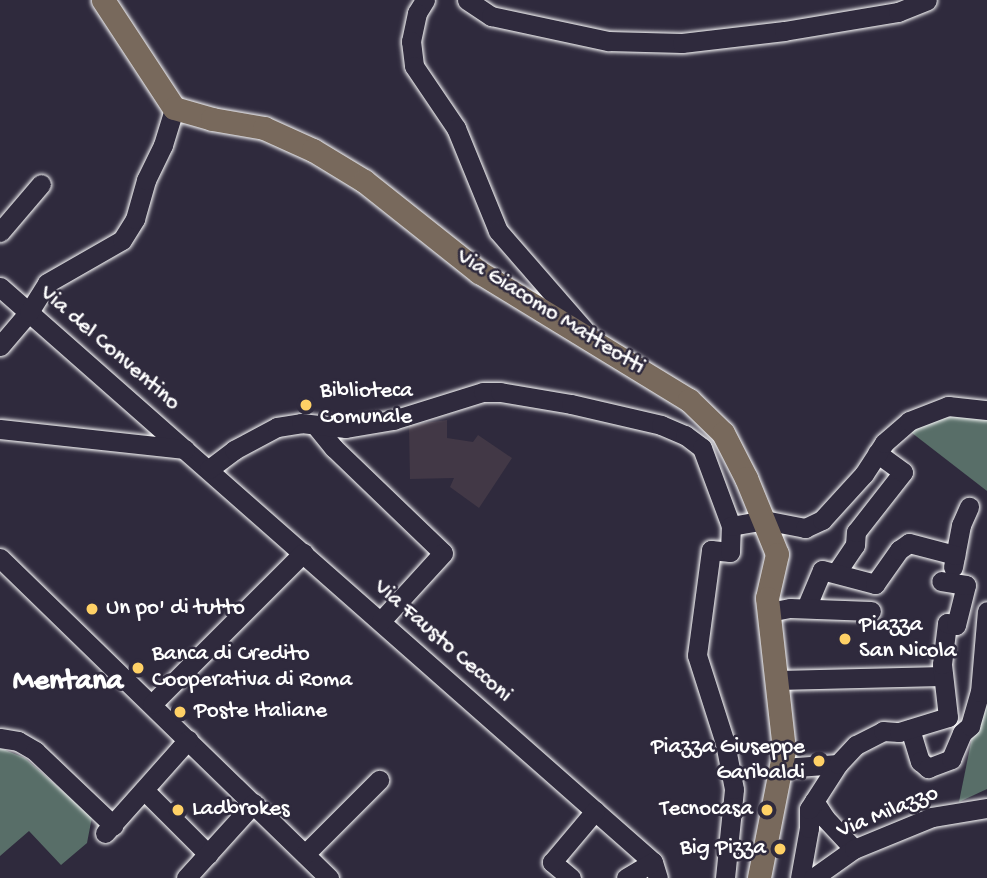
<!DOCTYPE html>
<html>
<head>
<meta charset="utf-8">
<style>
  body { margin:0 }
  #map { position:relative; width:987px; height:878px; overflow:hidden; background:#2f2a3d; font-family:"Gochi Hand",sans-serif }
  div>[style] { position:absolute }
  .built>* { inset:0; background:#423846 }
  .green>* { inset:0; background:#586e68 }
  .roads { filter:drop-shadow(0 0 2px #fff) drop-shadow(0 0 2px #fff) }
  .minor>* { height:19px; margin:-9.5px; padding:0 9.5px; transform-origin:9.5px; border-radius:9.5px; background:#2f2a3d }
  .major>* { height:23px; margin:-11.5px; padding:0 11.5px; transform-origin:11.5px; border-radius:11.5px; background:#78695c }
  .dots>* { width:19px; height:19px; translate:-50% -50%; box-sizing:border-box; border:4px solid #2f2a3d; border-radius:50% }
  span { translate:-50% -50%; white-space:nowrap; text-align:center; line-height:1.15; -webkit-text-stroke:5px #2f2a3d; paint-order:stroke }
  .street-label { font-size:23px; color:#fff }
  .poi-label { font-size:23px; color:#fff }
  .left { translate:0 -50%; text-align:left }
  .right { translate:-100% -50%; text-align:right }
  .district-label { font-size:30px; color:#fff; font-weight:700 }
</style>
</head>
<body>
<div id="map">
  <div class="built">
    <div style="clip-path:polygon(447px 420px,447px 438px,473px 442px,478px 435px,512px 458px,479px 508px,450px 487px,454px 478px,410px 479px,409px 425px)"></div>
  </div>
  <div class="green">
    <div style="clip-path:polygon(974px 412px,987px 416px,987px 491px,903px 426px)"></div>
    <div style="clip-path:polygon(987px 663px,987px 789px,959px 802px)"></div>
    <div style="clip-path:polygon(0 748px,25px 758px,92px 817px,87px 843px,61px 865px,29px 831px,0 856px)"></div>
  </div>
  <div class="roads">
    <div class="minor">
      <div style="left:425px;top:0;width:15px;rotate:122deg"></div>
      <div style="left:417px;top:13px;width:29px;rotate:102deg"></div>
      <div style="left:411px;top:41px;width:25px;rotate:83deg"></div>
      <div style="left:414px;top:66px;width:75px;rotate:55.9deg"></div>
      <div style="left:456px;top:128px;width:111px;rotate:67.8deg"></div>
      <div style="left:498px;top:231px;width:137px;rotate:48.9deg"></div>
      <div style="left:467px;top:0;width:29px;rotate:34deg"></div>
      <div style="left:491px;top:16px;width:120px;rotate:12.1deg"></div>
      <div style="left:608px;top:41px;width:74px;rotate:1.5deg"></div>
      <div style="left:682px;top:43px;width:103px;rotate:-6.7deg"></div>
      <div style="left:784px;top:31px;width:116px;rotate:-9.5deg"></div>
      <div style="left:898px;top:12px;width:31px;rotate:-22deg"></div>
      <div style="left:0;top:232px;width:63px;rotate:-49.5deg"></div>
      <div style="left:0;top:287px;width:870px;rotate:41.37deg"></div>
      <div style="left:653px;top:862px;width:17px;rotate:73deg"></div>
      <div style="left:0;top:346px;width:45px;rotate:-49.5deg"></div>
      <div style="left:29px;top:312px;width:34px;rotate:-58deg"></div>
      <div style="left:47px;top:283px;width:86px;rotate:-29.8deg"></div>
      <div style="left:122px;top:240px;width:25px;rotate:-58deg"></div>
      <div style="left:135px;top:219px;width:41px;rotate:-74.2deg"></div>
      <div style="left:146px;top:180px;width:39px;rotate:-64deg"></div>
      <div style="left:163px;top:145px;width:39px;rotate:-73deg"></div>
      <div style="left:316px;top:426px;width:28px;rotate:51deg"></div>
      <div style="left:334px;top:448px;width:151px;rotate:43.9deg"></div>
      <div style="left:443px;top:553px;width:92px;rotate:132.4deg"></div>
      <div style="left:0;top:429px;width:186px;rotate:6.2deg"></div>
      <div style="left:209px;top:469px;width:31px;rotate:-37deg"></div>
      <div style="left:234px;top:450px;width:49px;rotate:-28.1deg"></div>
      <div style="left:277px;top:427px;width:24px;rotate:-9deg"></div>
      <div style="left:301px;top:423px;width:45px;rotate:6.3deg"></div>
      <div style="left:346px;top:428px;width:48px;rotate:-9.7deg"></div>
      <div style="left:393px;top:420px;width:94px;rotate:-17.3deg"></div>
      <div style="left:483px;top:392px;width:17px"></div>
      <div style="left:500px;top:392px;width:72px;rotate:9.6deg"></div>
      <div style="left:571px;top:404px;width:92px;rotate:13.1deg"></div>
      <div style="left:661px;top:425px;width:26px;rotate:23deg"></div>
      <div style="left:685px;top:435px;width:21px;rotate:37deg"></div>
      <div style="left:702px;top:448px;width:83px;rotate:69.6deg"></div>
      <div style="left:0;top:558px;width:459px;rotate:44.2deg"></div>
      <div style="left:953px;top:567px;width:43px;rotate:-79.2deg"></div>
      <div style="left:961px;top:525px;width:20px;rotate:-66deg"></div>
      <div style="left:836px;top:573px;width:34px;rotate:-56deg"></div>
      <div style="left:855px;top:545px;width:13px;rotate:-86deg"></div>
      <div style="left:856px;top:532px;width:76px;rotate:-51.9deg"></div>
      <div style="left:903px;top:472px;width:32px;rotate:-144deg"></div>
      <div style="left:806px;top:608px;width:41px;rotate:-67.2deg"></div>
      <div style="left:822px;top:570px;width:55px;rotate:14.8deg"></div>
      <div style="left:875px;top:584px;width:42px;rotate:-54.8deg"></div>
      <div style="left:899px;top:550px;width:12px;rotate:-35deg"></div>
      <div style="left:909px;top:543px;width:48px;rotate:14.6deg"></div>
      <div style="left:769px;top:612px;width:21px;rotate:-11deg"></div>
      <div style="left:790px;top:608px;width:81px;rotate:2.1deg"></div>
      <div style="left:777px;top:680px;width:166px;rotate:-1.4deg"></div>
      <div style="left:152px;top:704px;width:214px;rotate:-45deg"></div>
      <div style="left:910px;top:729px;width:34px;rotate:73deg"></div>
      <div style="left:920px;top:761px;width:11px;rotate:41deg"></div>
      <div style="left:928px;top:768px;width:25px;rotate:-21deg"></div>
      <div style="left:951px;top:759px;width:28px;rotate:-67deg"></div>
      <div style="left:962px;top:733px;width:11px;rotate:-41deg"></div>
      <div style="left:970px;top:726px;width:35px;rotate:-74deg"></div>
      <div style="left:980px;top:692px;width:81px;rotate:-85.1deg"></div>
      <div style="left:0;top:738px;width:18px;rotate:9deg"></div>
      <div style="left:18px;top:741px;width:20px;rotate:30deg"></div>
      <div style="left:35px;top:751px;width:108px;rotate:43.5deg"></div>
      <div style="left:783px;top:768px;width:55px;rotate:-4.2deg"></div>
      <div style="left:144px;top:790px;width:91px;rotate:45deg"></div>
      <div style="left:814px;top:801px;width:20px;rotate:57deg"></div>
      <div style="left:825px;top:818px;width:42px;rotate:46.9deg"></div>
      <div style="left:105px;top:833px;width:125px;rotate:-48.3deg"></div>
      <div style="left:305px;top:854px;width:105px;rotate:-45deg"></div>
      <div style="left:186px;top:878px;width:101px;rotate:-47.8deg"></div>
      <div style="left:571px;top:878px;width:25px;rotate:-140deg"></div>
      <div style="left:552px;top:862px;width:67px;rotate:-49.9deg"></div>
      <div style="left:626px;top:878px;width:31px;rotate:-31deg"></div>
      <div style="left:725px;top:878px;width:89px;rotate:-84.2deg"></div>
      <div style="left:734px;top:789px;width:47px;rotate:-101.1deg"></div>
      <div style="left:725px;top:743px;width:92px;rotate:-107.7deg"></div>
      <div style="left:697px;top:655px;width:106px;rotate:-82.4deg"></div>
      <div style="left:711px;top:550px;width:19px;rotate:6deg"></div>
      <div style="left:730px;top:552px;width:26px;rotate:-88deg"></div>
      <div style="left:731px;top:526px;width:34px;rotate:-10deg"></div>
      <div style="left:764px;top:520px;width:42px;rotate:11deg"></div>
      <div style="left:805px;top:528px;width:19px;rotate:-25deg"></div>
      <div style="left:822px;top:520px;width:62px;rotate:-47.6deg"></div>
      <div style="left:864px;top:474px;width:37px;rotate:-57deg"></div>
      <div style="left:884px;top:443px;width:33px;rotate:-41deg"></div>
      <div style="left:909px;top:421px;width:42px;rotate:-21deg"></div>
      <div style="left:948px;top:406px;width:39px;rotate:6deg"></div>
      <div style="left:800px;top:878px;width:51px;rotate:-79.8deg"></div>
      <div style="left:809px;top:828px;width:19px;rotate:-90deg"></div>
      <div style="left:809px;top:809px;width:54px;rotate:-57.2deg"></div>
      <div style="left:838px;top:764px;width:26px;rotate:-47deg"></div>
      <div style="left:856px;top:745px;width:30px;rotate:-27deg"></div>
      <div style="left:883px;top:731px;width:16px;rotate:4deg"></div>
      <div style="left:899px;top:732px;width:51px;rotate:-17deg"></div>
      <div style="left:948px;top:717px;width:53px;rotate:-96.5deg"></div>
      <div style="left:942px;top:664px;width:41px;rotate:-83deg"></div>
      <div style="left:947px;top:623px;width:9px;rotate:13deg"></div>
      <div style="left:956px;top:625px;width:41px;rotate:-76deg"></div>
      <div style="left:966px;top:585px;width:25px;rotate:-171deg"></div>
      <div style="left:813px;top:878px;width:50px;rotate:-35.3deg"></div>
      <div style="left:854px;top:849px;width:84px;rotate:-22.3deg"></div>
      <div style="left:932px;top:817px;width:56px;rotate:-9.3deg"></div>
    </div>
    <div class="major">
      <div style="left:103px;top:0;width:129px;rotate:56.7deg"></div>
      <div style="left:174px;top:108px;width:40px;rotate:16deg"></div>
      <div style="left:212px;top:119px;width:53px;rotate:9.8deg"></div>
      <div style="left:264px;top:128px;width:54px;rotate:24.2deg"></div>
      <div style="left:313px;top:150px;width:60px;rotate:31.3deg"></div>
      <div style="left:364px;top:181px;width:147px;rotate:38.4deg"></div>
      <div style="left:479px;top:272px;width:246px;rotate:31.4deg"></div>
      <div style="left:689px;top:400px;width:47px;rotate:44.1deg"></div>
      <div style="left:723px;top:433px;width:51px;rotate:62.9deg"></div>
      <div style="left:746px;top:478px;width:82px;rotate:67.8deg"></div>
      <div style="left:777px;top:554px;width:45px;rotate:102.8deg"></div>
      <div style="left:767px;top:598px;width:153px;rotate:83.6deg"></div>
      <div style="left:784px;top:750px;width:130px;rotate:101.1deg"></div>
    </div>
  </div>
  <div class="dots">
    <div style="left:306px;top:405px;background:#ffd166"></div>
    <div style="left:92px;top:609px;background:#ffd166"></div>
    <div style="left:845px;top:639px;background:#ffd166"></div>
    <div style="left:138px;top:668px;background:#ffd166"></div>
    <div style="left:180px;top:712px;background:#ffd166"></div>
    <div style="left:819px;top:761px;background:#ffd166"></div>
    <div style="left:178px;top:810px;background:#ffd166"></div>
    <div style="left:767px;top:810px;background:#ffd166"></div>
    <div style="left:780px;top:849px;background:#ffd166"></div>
  </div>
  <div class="street-label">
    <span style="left:550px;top:313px;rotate:32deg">Via Giacomo Matteotti</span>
    <span style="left:109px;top:349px;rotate:41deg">Via del Conventino</span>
    <span style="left:442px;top:642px;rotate:41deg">Via Fausto Cecconi</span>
    <span style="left:888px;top:813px;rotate:-22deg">Via Milazzo</span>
  </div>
  <div class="poi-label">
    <span class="left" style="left:320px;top:405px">Biblioteca<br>Comunale</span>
    <span class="left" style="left:106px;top:609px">Un po' di tutto</span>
    <span class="left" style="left:859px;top:639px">Piazza<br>San Nicola</span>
    <span class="left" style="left:152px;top:668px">Banca di Credito<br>Cooperativa di Roma</span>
    <span class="left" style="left:194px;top:712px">Poste Italiane</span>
    <span class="right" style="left:805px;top:761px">Piazza Giuseppe<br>Garibaldi</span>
    <span class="left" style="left:192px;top:810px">Ladbrokes</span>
    <span class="right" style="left:753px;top:810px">Tecnocasa</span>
    <span class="right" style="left:766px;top:849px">Big Pizza</span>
  </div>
  <div class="district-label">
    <span style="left:68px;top:683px">Mentana</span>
  </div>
</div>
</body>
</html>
